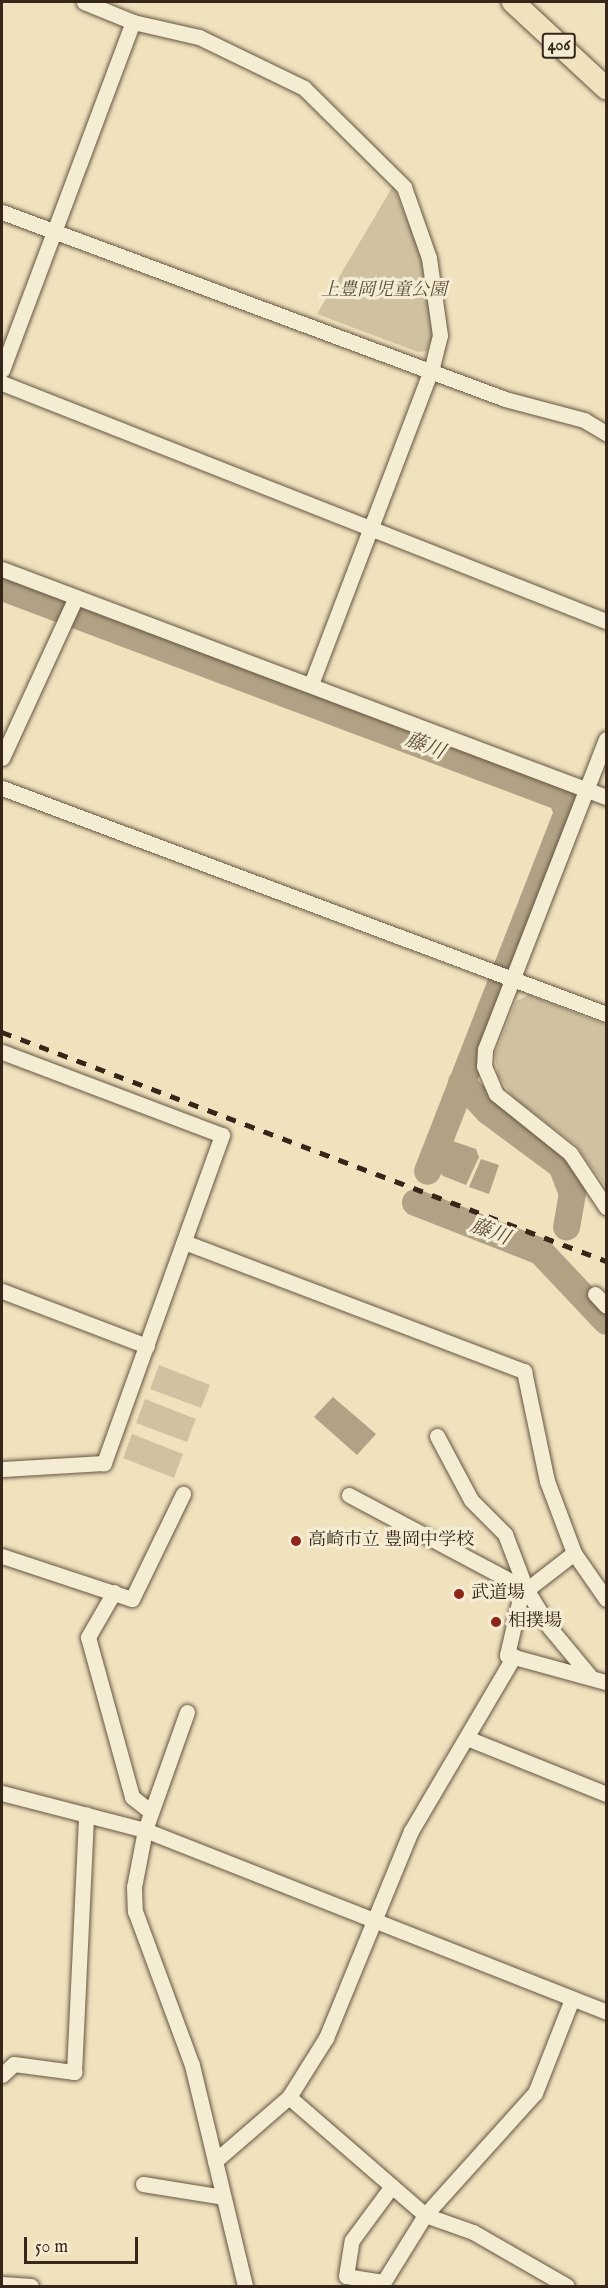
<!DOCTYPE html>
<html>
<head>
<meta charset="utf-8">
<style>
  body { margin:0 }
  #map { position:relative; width:608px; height:2288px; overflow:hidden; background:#f0e2bd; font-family:"IM FELL English","Noto Serif JP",serif }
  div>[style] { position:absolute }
  .green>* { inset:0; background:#d0c2a1 }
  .water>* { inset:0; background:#b1a285 }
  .river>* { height:27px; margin:-13.5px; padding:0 13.5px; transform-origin:13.5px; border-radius:13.5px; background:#b1a285 }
  .roads { filter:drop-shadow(0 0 2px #645542) drop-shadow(0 0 2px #645542) }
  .minor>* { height:15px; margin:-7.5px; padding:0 7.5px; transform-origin:7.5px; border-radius:7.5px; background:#f5ecd4 }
  .highway>* { height:22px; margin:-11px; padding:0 11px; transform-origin:11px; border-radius:11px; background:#f0e2bd }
  .rail>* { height:4.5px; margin-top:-2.25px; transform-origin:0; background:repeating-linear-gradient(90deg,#362619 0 10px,transparent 0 20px) }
  .dots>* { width:16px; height:16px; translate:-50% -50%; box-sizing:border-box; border:3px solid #f5ecd4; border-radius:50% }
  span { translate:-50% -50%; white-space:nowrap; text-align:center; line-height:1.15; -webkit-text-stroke:6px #f5ecd4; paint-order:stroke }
  .shield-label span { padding:2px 4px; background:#f5ecd4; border:2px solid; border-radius:4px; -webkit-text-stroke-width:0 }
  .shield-label { font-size:16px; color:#362619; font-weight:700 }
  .park-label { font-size:18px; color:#5c4d3b; font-style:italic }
  .poi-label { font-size:18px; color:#362619 }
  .left { translate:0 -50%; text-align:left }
  .water-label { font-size:20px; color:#5b4b39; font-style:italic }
  .frame { position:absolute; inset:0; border:3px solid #362619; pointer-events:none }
  .scale { position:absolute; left:24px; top:2237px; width:114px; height:27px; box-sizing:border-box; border:3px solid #362619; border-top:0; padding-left:8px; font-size:18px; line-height:21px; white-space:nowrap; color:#362619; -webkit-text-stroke:4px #f5ecd4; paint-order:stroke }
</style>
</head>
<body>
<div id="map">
  <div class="green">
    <div style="clip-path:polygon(393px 186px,423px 258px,434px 332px,427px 351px,418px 352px,317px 314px)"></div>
    <div style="clip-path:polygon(529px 995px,606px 1025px,606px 1187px,576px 1145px,514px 1098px,498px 1076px,495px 1054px,516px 1001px)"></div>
    <div style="clip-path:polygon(159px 1365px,210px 1385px,201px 1408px,150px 1389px)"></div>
    <div style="clip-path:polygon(145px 1399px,196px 1419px,187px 1442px,136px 1423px)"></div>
    <div style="clip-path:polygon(132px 1434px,183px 1454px,174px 1478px,123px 1458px)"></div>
  </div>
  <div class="water">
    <div style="clip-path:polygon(444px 1138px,476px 1149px,479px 1157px,466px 1185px,443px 1176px,433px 1163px)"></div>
    <div style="clip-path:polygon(481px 1159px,499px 1165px,489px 1194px,469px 1187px)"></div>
    <div style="clip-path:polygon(333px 1397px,376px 1434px,357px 1455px,314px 1417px)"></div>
  </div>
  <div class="river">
    <div style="left:2px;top:587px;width:597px;rotate:20.59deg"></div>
    <div style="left:561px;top:797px;width:16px;rotate:68deg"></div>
    <div style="left:567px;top:812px;width:385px;rotate:111.3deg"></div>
    <div style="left:461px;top:1082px;width:40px;rotate:47deg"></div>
    <div style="left:488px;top:1111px;width:91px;rotate:36.5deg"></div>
    <div style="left:561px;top:1165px;width:30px;rotate:69deg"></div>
    <div style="left:572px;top:1193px;width:34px;rotate:100deg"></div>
    <div style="left:415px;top:1202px;width:134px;rotate:21.4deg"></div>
    <div style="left:540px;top:1251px;width:96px;rotate:46.7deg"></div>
  </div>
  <div class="roads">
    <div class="minor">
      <div style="left:84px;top:2px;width:53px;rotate:22.2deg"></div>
      <div style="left:133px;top:22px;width:68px;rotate:12.8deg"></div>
      <div style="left:199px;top:37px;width:117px;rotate:25.9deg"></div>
      <div style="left:304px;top:88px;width:141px;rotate:44.7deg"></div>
      <div style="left:404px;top:187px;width:75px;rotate:70.6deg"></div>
      <div style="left:429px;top:258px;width:78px;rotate:81.9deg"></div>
      <div style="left:440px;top:335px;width:36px;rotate:104deg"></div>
      <div style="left:431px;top:370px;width:337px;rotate:110.9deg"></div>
      <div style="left:2px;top:212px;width:537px;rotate:20.39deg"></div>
      <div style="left:505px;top:399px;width:82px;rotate:14.9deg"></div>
      <div style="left:584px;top:420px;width:26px;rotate:31deg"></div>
      <div style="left:2px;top:370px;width:372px;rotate:-69.4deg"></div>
      <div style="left:2px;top:383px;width:649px;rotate:21.51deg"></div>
      <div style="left:2px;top:569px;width:646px;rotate:20.68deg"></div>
      <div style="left:606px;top:739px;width:333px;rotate:111.3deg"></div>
      <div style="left:485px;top:1049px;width:17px;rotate:93deg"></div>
      <div style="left:484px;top:1066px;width:30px;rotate:67deg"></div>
      <div style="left:496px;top:1094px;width:95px;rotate:38.6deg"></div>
      <div style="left:570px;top:1153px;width:65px;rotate:56.3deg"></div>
      <div style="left:2px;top:758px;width:177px;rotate:-65.3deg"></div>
      <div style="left:2px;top:788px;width:645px;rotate:20.51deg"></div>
      <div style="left:2px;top:1052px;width:235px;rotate:20.7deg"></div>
      <div style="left:222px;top:1135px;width:349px;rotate:109.8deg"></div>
      <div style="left:104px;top:1463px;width:102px;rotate:176.6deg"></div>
      <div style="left:184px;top:1242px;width:364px;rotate:20.8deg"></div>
      <div style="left:524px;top:1371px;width:112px;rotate:78.2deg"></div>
      <div style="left:547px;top:1481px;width:77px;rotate:69.4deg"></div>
      <div style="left:574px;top:1553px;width:56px;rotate:55.2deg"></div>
      <div style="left:2px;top:1291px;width:155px;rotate:20.8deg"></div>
      <div style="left:595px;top:1294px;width:16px;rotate:47deg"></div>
      <div style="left:437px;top:1436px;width:72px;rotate:62deg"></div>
      <div style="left:471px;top:1500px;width:48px;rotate:45deg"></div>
      <div style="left:505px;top:1534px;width:59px;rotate:69.1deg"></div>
      <div style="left:526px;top:1589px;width:46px;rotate:58.4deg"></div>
      <div style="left:550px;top:1628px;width:61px;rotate:50.3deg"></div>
      <div style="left:349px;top:1495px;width:200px;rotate:28deg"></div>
      <div style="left:574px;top:1553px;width:67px;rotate:142.3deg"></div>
      <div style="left:521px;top:1594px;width:63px;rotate:102.9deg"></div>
      <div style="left:507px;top:1655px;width:103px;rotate:15.3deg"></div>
      <div style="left:2px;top:1556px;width:137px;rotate:18.3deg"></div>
      <div style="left:132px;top:1599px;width:117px;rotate:-64.1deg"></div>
      <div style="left:114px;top:1592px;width:52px;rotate:120deg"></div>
      <div style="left:88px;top:1637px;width:166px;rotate:74.6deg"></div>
      <div style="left:132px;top:1797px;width:24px;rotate:38deg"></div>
      <div style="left:187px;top:1712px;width:125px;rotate:109.6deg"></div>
      <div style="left:145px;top:1830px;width:58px;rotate:100.9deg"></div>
      <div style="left:134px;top:1887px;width:24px;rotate:88deg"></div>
      <div style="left:135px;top:1911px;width:164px;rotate:69.7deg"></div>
      <div style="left:192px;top:2065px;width:227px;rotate:76.5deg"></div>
      <div style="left:467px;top:1738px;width:150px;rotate:21.9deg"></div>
      <div style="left:2px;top:1793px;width:148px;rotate:14.5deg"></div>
      <div style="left:145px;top:1830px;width:496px;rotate:21.5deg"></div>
      <div style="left:2px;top:2075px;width:16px;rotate:-43deg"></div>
      <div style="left:14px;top:2064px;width:61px;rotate:7.6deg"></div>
      <div style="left:74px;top:2072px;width:258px;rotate:-87.3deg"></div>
      <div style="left:289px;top:2097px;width:180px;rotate:40.9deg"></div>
      <div style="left:425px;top:2215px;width:51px;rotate:19.5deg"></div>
      <div style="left:473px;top:2232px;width:108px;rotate:29.9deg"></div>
      <div style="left:215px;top:2161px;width:98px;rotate:-40.9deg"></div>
      <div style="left:289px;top:2097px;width:70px;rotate:-57.9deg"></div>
      <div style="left:326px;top:2038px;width:224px;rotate:-67.7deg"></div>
      <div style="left:411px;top:1831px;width:203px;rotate:-59.5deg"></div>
      <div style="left:143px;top:2184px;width:81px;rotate:9.2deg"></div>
      <div style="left:383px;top:2282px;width:37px;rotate:-171deg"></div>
      <div style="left:346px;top:2276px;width:36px;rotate:-81deg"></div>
      <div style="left:352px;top:2240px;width:67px;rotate:-53.5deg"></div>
      <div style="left:2px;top:2284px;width:29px;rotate:4deg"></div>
      <div style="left:381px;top:2286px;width:84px;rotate:-58.2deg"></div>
      <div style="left:425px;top:2215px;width:164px;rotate:-48deg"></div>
      <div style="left:535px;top:2093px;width:101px;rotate:-68.5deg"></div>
    </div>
    <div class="highway">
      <div style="left:513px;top:2px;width:127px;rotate:42.8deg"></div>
    </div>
  </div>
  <div class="rail">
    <div style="left:2px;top:1032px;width:646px;rotate:20.76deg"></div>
  </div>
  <div class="dots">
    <div style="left:296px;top:1541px;background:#8f2418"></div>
    <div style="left:459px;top:1594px;background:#8f2418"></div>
    <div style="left:496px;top:1622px;background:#8f2418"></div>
  </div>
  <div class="shield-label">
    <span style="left:559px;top:46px">406</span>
  </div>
  <div class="park-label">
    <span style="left:384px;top:291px">上豊岡児童公園</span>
  </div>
  <div class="poi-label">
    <span class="left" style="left:308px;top:1541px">高崎市立 豊岡中学校</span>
    <span class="left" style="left:471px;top:1594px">武道場</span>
    <span class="left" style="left:508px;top:1622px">相撲場</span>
  </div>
  <div class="water-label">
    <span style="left:425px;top:746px;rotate:21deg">藤川</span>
    <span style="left:490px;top:1232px;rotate:21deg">藤川</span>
  </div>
  <div class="frame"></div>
  <div class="scale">50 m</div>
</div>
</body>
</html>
